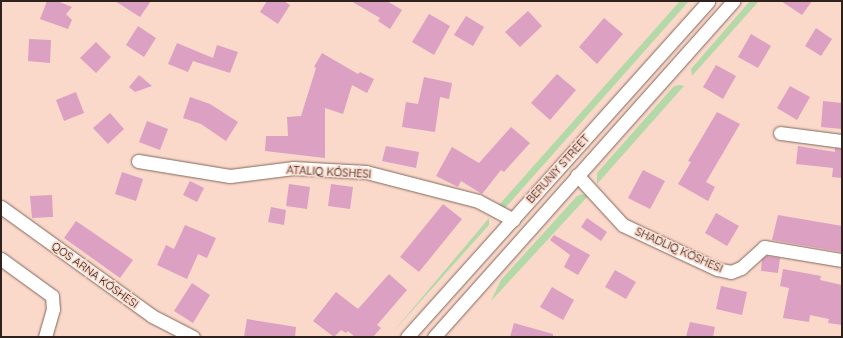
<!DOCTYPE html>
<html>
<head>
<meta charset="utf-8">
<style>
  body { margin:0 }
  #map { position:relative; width:843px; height:338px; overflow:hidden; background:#fad8ca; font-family:Quicksand,sans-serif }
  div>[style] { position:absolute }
  .green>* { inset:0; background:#b3d9a9 }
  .building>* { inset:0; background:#dca0c3 }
  .roads { filter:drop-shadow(0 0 1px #84665a) drop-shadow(0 0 1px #84665a) }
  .minor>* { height:13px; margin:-6.5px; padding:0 6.5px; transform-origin:6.5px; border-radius:6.5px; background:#fff }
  span { translate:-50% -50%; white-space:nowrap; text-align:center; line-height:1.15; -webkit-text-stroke:3.5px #fad8ca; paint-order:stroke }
  .street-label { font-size:11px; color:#2f221d }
  .frame { position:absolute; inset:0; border:2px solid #2f221d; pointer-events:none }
</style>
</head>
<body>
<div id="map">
  <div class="green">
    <div style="clip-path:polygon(680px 1px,689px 1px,505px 208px,498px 206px)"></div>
    <div style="clip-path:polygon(750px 1px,759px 1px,692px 76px,691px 69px)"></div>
    <div style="clip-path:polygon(680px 85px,684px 86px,597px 184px,597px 173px,674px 86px)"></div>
    <div style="clip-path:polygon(583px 194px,588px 196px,491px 301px,501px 280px,577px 196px)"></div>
    <div style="clip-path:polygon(489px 218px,489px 225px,392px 333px)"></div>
  </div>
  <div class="building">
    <div style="clip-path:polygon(47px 1px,57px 1px,72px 7px,66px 14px,72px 20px,68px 29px,40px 19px)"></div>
    <div style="clip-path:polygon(115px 1px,151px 1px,140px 17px)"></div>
    <div style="clip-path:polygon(267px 1px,284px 1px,290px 5px,278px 24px,260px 12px)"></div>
    <div style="clip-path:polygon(351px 1px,387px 1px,402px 10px,390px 29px,378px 21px,380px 18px)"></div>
    <div style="clip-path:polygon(781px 1px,812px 1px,802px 15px)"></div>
    <div style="clip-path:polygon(528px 11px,542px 26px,520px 47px,505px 32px)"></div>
    <div style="clip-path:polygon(429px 14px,450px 26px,434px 55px,412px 42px)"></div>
    <div style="clip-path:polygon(466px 16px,484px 27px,473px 46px,454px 35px)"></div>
    <div style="clip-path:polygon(604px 18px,623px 34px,597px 64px,579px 47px)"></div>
    <div style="clip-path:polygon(138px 26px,156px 38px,144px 57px,126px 45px)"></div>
    <div style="clip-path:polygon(816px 28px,832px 39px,821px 56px,805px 46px)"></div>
    <div style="clip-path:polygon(751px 34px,771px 46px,758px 68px,738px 57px)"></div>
    <div style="clip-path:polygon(29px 39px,51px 40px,50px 63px,28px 61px)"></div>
    <div style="clip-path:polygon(96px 42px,111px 57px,96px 73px,80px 58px)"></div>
    <div style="clip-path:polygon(177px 43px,213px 58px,217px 45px,238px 52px,230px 73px,193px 61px,188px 72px,168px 64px)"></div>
    <div style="clip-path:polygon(322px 53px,358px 74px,360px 72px,374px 79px,367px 93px,352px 85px,343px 114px,325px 108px,325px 158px,265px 151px,266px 136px,288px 136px,287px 117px,301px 116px,316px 68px,314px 67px)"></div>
    <div style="clip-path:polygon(716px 65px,736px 76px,723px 99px,703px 87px)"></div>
    <div style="clip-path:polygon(557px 74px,576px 90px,550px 120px,531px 103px)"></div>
    <div style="clip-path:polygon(139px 75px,152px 86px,135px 92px,129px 87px)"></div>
    <div style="clip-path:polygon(424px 77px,452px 83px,449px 99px,440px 97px,435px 132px,402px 127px,406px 102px,418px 104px)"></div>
    <div style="clip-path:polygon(790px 86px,810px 97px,797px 120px,777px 108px)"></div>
    <div style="clip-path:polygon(76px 92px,84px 113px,64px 121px,56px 100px)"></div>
    <div style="clip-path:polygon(190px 97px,210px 104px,238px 122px,226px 141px,201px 124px,183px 118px)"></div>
    <div style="clip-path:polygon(823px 101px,842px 103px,842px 129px,821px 127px)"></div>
    <div style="clip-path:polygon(717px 112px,740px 124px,706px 182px,715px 187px,708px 201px,678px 184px,691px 162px,688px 161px)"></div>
    <div style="clip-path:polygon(110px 113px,124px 129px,108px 144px,93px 128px)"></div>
    <div style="clip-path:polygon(147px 121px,168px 129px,160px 150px,139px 142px)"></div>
    <div style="clip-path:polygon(511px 127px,530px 143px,504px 172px,501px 170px,482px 194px,461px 181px,458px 187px,436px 176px,452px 147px,479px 163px)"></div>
    <div style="clip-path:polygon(386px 146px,419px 152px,416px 168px,382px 161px)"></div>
    <div style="clip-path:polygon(798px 146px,835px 152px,835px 148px,842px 149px,842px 178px,832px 177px,833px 168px,796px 164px)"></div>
    <div style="clip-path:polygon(643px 170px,665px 181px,650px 209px,628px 198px)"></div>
    <div style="clip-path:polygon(122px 172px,143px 179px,136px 201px,115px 194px)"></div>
    <div style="clip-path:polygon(190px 181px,204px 188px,197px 202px,183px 195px)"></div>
    <div style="clip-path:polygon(289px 184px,310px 187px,307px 209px,286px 206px)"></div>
    <div style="clip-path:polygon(331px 184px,353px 187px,350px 209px,328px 206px)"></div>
    <div style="clip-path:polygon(52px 195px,53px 217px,32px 218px,30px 196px)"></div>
    <div style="clip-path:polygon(443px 204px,462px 219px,419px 272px,400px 257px)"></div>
    <div style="clip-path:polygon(271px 207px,286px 210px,284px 225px,268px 222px)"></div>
    <div style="clip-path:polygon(716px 213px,739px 226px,727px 246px,705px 233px)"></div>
    <div style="clip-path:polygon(778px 215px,842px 226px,842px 252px,772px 240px)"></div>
    <div style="clip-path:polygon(587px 218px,607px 232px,601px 241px,581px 227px)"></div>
    <div style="clip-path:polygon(76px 221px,133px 260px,120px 278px,64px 238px)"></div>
    <div style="clip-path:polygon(185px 225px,216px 238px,207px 258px,198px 254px,187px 279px,157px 265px,166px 245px,174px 249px)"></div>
    <div style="clip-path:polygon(554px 235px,590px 255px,578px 275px,564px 267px,570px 255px,550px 240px)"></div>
    <div style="clip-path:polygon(767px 256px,780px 258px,778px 273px,761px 271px,762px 259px)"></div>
    <div style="clip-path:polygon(783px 269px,821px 276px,820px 280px,842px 285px,842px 325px,828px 323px,829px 319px,810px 315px,809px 322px,783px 318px,789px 288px,780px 286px)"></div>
    <div style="clip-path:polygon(615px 270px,636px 282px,626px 299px,605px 287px)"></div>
    <div style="clip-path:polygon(389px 274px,407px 290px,377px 325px,381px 328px,373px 337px,355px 337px,348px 331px,346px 333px,341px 330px,334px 337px,313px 321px,336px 292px,358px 309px)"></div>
    <div style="clip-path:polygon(192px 283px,210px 295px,193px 323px,174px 311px)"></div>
    <div style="clip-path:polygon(721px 286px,747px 292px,742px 315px,716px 309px)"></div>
    <div style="clip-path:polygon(552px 287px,574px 300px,563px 320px,540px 307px)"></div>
    <div style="clip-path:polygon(247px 319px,296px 327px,295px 337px,244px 337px)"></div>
    <div style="clip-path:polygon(690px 322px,715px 327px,713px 337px,686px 337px)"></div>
    <div style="clip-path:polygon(514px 323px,553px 334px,553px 337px,510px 337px)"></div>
  </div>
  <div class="roads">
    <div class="minor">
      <div style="left:780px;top:133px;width:63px;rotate:7.4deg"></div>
      <div style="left:138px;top:161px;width:93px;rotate:9.3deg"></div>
      <div style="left:230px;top:176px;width:64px;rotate:-7.2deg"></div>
      <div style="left:293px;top:168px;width:73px;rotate:3.1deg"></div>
      <div style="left:366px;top:172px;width:116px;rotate:14.5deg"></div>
      <div style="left:478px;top:201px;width:40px;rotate:28deg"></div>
      <div style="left:577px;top:175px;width:68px;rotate:47.4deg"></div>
      <div style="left:623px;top:225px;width:104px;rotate:25.1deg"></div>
      <div style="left:717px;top:269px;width:14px;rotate:12deg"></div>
      <div style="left:731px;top:272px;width:11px;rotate:-22deg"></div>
      <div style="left:741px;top:268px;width:31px;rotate:-42deg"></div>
      <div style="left:764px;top:247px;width:79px;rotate:9.5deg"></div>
      <div style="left:1px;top:207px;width:186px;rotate:35.8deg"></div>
      <div style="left:152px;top:316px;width:46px;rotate:27.1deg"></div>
      <div style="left:1px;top:259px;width:63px;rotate:36deg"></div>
      <div style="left:52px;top:296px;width:13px;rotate:86deg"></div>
      <div style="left:53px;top:309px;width:29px;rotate:106deg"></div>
      <div style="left:407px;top:337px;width:451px;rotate:-48.1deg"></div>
      <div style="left:434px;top:337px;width:450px;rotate:-48.3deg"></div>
    </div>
  </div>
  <div class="street-label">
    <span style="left:558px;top:169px;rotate:-48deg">BERUNIY STREET</span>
    <span style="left:329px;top:172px;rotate:3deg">ATALIQ KÓSHESI</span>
    <span style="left:679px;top:250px;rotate:24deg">SHADLIQ KÓSHESI</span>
    <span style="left:95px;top:275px;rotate:36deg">QOS ARNA KÓSHESI</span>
  </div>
  <div class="frame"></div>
</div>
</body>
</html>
